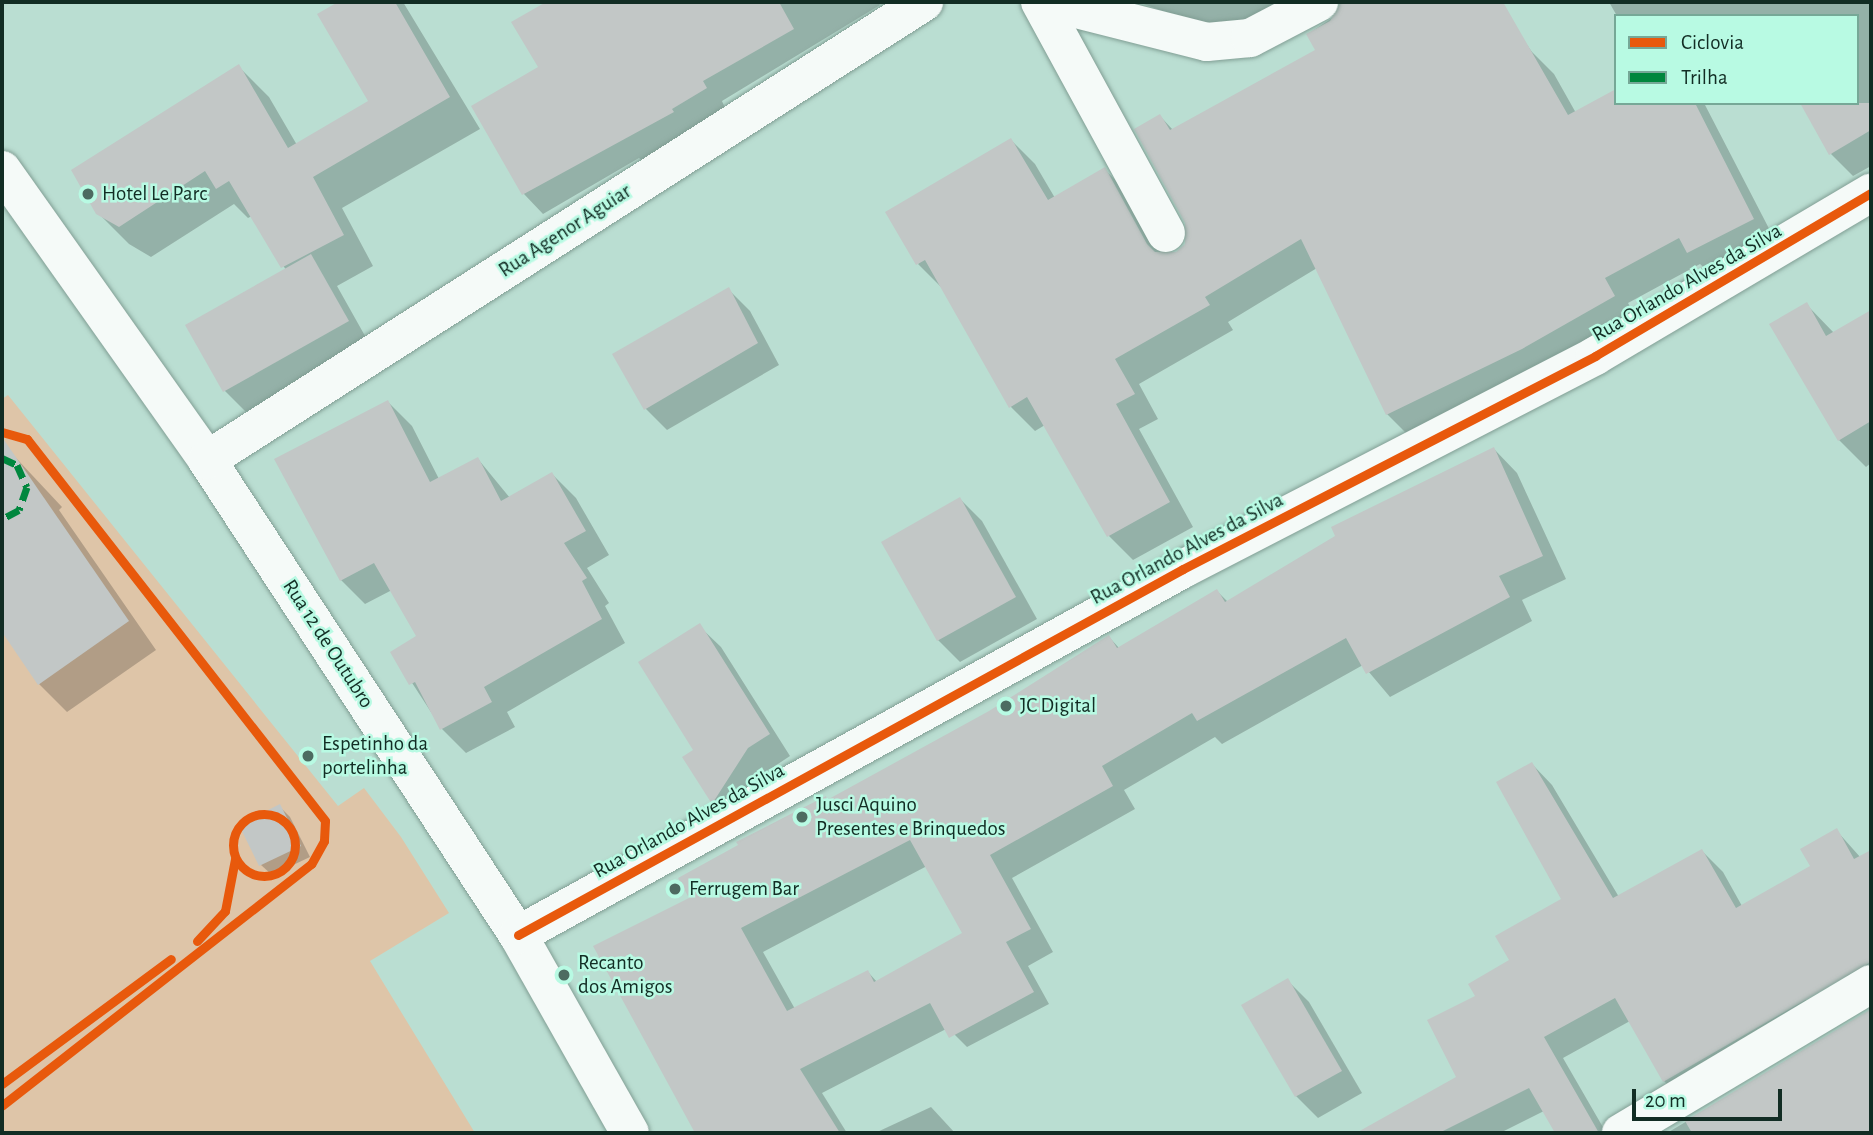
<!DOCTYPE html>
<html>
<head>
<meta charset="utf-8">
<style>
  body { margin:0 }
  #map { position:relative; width:1873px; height:1135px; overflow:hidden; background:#baded2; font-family:"Alegreya Sans",sans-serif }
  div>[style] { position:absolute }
  .green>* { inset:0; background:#dec5a8 }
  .shadow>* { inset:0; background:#0003 }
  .building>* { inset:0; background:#c2c7c6 }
  .roads { filter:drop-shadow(0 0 2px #819e94) drop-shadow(0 0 2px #819e94) }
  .minor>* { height:38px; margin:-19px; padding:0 19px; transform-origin:19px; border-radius:19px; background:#f5faf8 }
  .quiet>* { height:7px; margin-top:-3.5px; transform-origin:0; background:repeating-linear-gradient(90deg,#00873e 0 14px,transparent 0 21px) }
  .cycleway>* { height:9px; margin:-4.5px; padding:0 4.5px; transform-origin:4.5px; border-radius:4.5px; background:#e8590c }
  .cycleway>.ring { margin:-4.5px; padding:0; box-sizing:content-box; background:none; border:9px solid #e8590c; border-radius:50% }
  .dots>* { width:19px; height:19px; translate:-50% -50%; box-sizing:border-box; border:4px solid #b8fae3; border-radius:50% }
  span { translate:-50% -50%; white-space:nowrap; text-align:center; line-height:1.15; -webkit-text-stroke:5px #b8fae3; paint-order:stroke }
  .poi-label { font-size:21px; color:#122d24 }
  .left { translate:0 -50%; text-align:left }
  .street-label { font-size:21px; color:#122d24 }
  .frame { position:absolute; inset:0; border:4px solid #122d24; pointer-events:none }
  .legend { position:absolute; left:1614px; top:14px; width:245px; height:91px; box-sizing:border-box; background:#b8fae3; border:2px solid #76a897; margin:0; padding:9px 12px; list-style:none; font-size:21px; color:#122d24 }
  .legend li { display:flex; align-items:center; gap:14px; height:35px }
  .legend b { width:35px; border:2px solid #76a897 }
  .scale { position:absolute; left:1632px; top:1089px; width:150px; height:32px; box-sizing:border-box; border:4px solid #122d24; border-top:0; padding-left:9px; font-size:21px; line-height:24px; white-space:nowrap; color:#122d24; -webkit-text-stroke:5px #b8fae3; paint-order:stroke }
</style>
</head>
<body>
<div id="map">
  <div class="green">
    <div style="clip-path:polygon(8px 395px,338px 806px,364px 788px,401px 837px,449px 913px,370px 961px,475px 1133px,2px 1133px,2px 399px)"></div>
  </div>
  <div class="shadow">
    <div style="clip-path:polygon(341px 2px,403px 2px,480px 129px,342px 208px,373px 266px,337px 286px,369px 343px,246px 412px,224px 390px,286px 270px,252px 216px,248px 218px,234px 204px,151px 257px,129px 244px,97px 212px,238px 66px,269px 97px,297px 145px,370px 102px,319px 15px)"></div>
    <div style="clip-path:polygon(549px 2px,878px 2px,880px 5px,722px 101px,725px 108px,643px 161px,639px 158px,543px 214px,524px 194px,473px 107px,540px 68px,514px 23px)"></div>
    <div style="clip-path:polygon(1138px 2px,1290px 2px,1226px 34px)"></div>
    <div style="clip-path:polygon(1356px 2px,1497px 2px,1532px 52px,1554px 74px,1576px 113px,1616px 103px,1704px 103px,1777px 244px,1713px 276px,1700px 264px,1628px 303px,1638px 321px,1412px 439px,1387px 414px,1317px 268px,1228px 322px,1233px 330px,1139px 384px,1158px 419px,1139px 429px,1193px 527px,1133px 560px,1109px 536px,1045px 425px,1035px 431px,1011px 407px,942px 288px,918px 264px,1011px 140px,1035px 164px,1055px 198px,1105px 170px,1130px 194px,1162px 254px,1177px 254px,1187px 245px,1187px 223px,1160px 116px,1173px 130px,1318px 51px,1308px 34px)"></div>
    <div style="clip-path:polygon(1609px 2px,1871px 2px,1871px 166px,1853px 176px,1831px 154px,1857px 103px,1857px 16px,1617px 16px)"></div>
    <div style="clip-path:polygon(728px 289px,750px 311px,779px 365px,667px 430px,645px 408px)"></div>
    <div style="clip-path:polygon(1806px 304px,1834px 333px,1871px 312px,1871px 463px,1866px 467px,1839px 440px)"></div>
    <div style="clip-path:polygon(388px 402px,412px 426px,439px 479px,478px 459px,510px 498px,552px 474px,576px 498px,609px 555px,587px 568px,609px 603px,605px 606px,625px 643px,507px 712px,515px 727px,466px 753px,442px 729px,392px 652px,419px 637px,392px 590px,365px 604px,341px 580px)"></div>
    <div style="clip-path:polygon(2px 443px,62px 507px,59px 510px,156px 650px,67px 712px,39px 684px,2px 629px,2px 538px,20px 525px,2px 506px)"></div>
    <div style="clip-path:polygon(evenodd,1494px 449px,1517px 473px,1566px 579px,1522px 600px,1532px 621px,1390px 697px,1363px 665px,1222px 744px,1215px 737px,1124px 790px,1135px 809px,1012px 878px,1053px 952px,1028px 966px,1049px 1004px,967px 1047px,948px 1028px,822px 1093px,847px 1133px,699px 1133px,694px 1129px,691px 898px,828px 801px,990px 712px,1109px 637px,1120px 649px,1217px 591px,1228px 602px,1494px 449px,927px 866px,964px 934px,877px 982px,868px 972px,795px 1009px,763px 952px,927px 866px)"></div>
    <div style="clip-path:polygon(960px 499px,982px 521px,1037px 619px,960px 662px,938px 640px)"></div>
    <div style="clip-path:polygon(699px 626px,721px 647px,790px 756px,769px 770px,734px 824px,713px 802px)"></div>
    <div style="clip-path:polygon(1532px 764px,1552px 785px,1619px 897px,1702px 851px,1723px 872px,1742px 906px,1813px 867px,1836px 830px,1861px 858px,1871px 852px,1871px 992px,1865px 995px,1844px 974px,1800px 987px,1817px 1024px,1685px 1102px,1664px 1081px,1630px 1021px,1563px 1058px,1604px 1129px,1597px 1133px,1560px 1133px,1544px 1111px,1500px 1133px,1375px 1133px,1372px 1127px,1458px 1078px,1477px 996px,1564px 900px)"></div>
    <div style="clip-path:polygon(279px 806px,290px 817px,310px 857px,272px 875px,261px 865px)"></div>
    <div style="clip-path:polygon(1288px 981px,1309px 1002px,1362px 1093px,1318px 1118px,1296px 1096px,1243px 1006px)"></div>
    <div style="clip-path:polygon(1815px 1045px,1835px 1065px,1867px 1133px,1667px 1133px)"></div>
    <div style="clip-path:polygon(931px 1107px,955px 1133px,875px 1133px)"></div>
  </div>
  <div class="building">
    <div style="clip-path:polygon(338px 2px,395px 2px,450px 97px,313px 177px,344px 235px,281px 268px,229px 181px,216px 189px,205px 171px,119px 227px,96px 214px,71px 170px,239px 64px,288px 148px,368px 101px,317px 14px)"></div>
    <div style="clip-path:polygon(546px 2px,779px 2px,794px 29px,703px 81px,707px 88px,672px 109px,674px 112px,522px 195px,471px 106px,538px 67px,511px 22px)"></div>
    <div style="clip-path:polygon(1341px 2px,1503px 2px,1568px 115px,1616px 89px,1616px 103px,1695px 103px,1754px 219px,1687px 253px,1679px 238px,1605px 278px,1615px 296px,1522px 349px,1386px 415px,1301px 239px,1205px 297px,1210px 305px,1115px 359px,1135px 394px,1116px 404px,1170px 502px,1107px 537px,1027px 397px,1009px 408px,925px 260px,916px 265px,885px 212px,1011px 138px,1048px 200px,1105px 167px,1147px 244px,1155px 252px,1176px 252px,1185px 244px,1185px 223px,1134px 129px,1160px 114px,1170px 130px,1315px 50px,1306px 34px,1330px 21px)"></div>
    <div style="clip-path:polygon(1800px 103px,1871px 103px,1871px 130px,1829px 155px)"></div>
    <div style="clip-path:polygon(311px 254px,349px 321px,223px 392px,185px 325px)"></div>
    <div style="clip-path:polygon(729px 287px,758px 343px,644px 410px,612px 354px)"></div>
    <div style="clip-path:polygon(1807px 302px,1826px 336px,1871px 310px,1871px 421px,1838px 441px,1769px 324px)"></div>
    <div style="clip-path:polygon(388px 400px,430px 482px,478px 457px,501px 501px,552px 472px,586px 531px,564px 543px,587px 578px,582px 581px,602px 619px,484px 687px,492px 702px,440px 730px,415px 682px,409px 685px,390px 652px,416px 636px,374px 563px,340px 581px,274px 459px)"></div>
    <div style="clip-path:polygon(2px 437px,129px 621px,38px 685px,2px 632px)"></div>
    <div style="clip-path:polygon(evenodd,1494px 447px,1543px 556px,1499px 576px,1510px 597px,1366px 674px,1346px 638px,1197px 721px,1192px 713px,1102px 766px,1113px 786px,990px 855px,1031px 929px,1006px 942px,1034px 992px,949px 1038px,930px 1003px,800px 1069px,840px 1133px,695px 1133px,593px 946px,689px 898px,678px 878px,738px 845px,736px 842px,826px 796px,827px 800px,989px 711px,1109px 635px,1117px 648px,1217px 589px,1225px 602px,1335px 536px,1331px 527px,1494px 447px,910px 840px,962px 933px,874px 982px,868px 970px,787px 1011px,741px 928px,910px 840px)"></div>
    <div style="clip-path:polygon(960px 497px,1016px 597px,937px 641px,881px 542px)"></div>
    <div style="clip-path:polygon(700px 623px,770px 734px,748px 748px,712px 804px,682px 757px,693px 750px,638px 662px)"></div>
    <div style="clip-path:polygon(1532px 762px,1613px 898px,1702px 849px,1736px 908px,1810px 866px,1800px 849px,1837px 828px,1854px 859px,1871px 850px,1871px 962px,1663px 1082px,1615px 998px,1544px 1037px,1599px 1133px,1555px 1133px,1529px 1088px,1439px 1133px,1356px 1133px,1456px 1077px,1427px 1020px,1475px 996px,1468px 984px,1509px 960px,1495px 936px,1561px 899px,1496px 782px)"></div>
    <div style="clip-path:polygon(280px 804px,301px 846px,259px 866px,239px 825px)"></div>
    <div style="clip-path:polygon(1288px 978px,1342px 1071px,1295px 1097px,1241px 1005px)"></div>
    <div style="clip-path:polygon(1871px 1009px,1871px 1133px,1692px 1133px,1685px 1121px)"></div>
  </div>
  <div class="roads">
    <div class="minor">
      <div style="left:1040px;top:2px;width:263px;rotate:61.4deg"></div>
      <div style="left:1049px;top:2px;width:163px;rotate:14.2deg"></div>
      <div style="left:1207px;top:42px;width:43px;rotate:-5.3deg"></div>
      <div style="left:1250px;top:38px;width:78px;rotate:-27.6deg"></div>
      <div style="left:2px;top:170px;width:355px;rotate:54.7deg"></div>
      <div style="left:207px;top:460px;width:568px;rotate:56.79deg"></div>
      <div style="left:518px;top:935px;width:227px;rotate:60.5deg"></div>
      <div style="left:207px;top:460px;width:851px;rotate:-32.57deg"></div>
      <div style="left:518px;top:935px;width:759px;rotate:-28.83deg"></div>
      <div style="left:1183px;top:569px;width:464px;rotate:-27.3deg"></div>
      <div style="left:1595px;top:356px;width:321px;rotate:-30.6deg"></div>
      <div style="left:1621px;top:1133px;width:291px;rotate:-30.8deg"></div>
    </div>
  </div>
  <div class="quiet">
    <div style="left:2px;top:458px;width:17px;rotate:25deg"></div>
    <div style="left:17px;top:465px;width:24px;rotate:66deg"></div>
    <div style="left:27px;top:487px;width:24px;rotate:109deg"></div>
    <div style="left:19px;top:510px;width:19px;rotate:152deg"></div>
  </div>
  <div class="cycleway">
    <div style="left:2px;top:432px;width:26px;rotate:16deg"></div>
    <div style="left:27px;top:439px;width:484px;rotate:52deg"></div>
    <div style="left:325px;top:821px;width:20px;rotate:93deg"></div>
    <div style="left:324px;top:841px;width:26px;rotate:119deg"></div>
    <div style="left:311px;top:864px;width:392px;rotate:142deg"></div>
    <div class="ring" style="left:233px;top:814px;width:53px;height:53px"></div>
    <div style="left:518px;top:935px;width:759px;rotate:-28.83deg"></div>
    <div style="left:1183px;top:569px;width:464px;rotate:-27.3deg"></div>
    <div style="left:1595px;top:356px;width:321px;rotate:-30.6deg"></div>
    <div style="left:197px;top:941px;width:41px;rotate:-47deg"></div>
    <div style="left:225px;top:911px;width:53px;rotate:-79.1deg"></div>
    <div style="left:2px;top:1084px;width:210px;rotate:-36.5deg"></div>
  </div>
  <div class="dots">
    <div style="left:88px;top:194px;background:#4d6b61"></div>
    <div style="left:1006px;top:706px;background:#4d6b61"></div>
    <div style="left:308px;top:756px;background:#4d6b61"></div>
    <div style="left:802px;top:817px;background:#4d6b61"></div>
    <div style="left:675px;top:889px;background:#4d6b61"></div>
    <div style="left:564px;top:975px;background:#4d6b61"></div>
  </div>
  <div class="poi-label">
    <span class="left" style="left:102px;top:194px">Hotel Le Parc</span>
    <span class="left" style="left:1020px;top:706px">JC Digital</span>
    <span class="left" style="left:322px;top:756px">Espetinho da<br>portelinha</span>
    <span class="left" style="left:816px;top:817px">Jusci Aquino<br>Presentes e Brinquedos</span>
    <span class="left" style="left:689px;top:889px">Ferrugem Bar</span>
    <span class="left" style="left:578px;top:975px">Recanto<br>dos Amigos</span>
  </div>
  <div class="street-label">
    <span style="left:565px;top:231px;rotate:-33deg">Rua Agenor Aguiar</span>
    <span style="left:1687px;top:283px;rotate:-30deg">Rua Orlando Alves da Silva</span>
    <span style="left:1187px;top:549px;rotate:-28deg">Rua Orlando Alves da Silva</span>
    <span style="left:328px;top:644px;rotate:57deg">Rua 12 de Outubro</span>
    <span style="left:689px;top:821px;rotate:-29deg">Rua Orlando Alves da Silva</span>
  </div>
  <div class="frame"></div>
  <ul class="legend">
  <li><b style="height:9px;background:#e8590c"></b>Ciclovia</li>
  <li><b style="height:9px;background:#00873e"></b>Trilha</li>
  </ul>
  <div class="scale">20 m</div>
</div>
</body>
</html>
